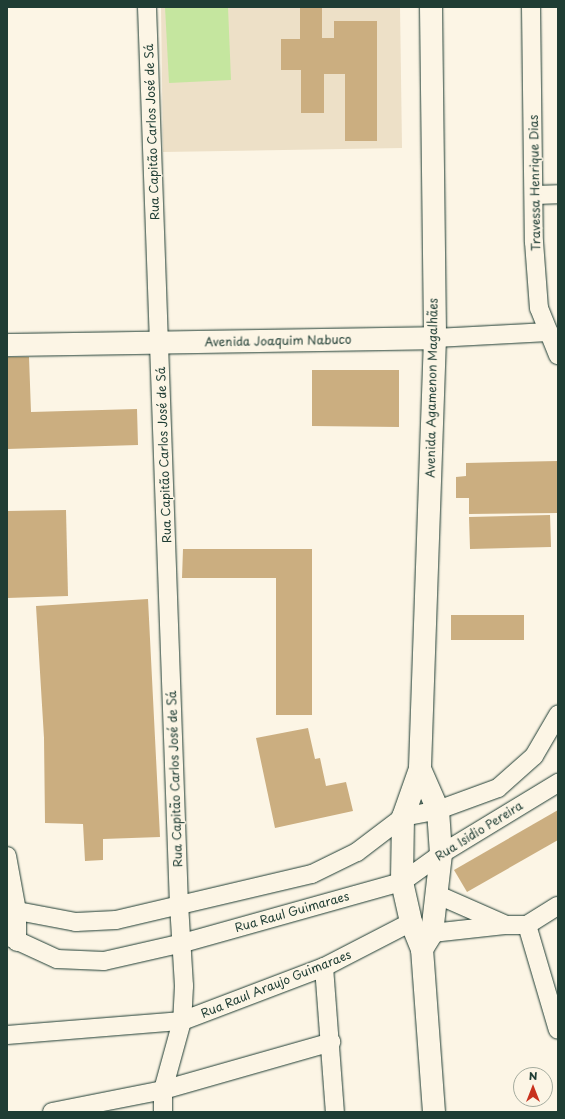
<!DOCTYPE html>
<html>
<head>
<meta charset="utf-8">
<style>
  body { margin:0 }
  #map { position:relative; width:565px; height:1119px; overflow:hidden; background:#fcf5e5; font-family:"Playpen Sans",sans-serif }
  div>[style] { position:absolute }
  .built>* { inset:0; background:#ede0c7 }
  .green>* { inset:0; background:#c5e69f }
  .building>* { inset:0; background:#cbae80 }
  .roads { filter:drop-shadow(0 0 1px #1f3d34) drop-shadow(0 0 1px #1f3d34) }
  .minor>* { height:18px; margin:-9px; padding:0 9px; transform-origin:9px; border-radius:9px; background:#fcf5e5 }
  .secondary>* { height:22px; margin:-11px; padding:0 11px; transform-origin:11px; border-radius:11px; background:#fcf5e5 }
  span { translate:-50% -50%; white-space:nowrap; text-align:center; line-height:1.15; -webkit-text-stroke:3px #fcf5e5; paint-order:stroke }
  .street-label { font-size:12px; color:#1f3d34 }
  .frame { position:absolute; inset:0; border:8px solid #1f3d34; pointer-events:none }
  .north { position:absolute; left:513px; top:1067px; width:40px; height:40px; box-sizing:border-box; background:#fcf5e5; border:1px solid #a4ab9e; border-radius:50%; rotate:0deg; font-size:11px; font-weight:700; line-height:16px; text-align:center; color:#1f3d34 }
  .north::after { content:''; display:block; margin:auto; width:14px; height:18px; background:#c8321e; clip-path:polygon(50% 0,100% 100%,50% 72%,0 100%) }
</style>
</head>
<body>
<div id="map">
  <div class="built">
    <div style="clip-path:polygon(161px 7px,400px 7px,402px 148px,163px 152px)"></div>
  </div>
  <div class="green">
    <div style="clip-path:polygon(165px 7px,228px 7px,231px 80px,169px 83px)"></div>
  </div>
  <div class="building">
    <div style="clip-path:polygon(300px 7px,322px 7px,322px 38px,334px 38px,334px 21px,377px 21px,377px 141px,345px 141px,345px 74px,324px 74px,324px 113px,301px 113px,301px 70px,281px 70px,281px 39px,300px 39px)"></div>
    <div style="clip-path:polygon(7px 357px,29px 357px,31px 412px,137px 409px,138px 445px,7px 449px)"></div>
    <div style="clip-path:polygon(312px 370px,399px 370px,399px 427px,312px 426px)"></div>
    <div style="clip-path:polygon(558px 461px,558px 513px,469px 514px,469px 498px,456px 498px,456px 477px,466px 476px,466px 463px)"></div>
    <div style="clip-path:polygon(66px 510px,68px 596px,7px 598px,7px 511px)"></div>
    <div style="clip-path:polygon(550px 515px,551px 547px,470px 549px,469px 517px)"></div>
    <div style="clip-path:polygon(183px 549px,312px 549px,312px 715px,276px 715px,276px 578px,182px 578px)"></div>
    <div style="clip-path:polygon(148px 599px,160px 837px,103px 839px,103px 860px,85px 861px,83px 824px,45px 823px,44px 738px,36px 606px)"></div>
    <div style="clip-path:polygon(451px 615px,524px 615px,524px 640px,451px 640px)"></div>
    <div style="clip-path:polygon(308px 728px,315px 759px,320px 758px,326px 786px,346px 782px,353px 811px,275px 828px,256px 738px)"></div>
    <div style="clip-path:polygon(558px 810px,558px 840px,467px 892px,454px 870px)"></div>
  </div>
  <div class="roads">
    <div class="minor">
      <div style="left:147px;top:7px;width:898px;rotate:87.96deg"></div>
      <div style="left:179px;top:904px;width:82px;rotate:86.5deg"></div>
      <div style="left:184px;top:986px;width:35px;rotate:93deg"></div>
      <div style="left:182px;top:1021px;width:72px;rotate:105.4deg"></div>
      <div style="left:163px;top:1090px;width:22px;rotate:90deg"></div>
      <div style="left:531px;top:7px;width:235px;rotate:89.3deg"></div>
      <div style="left:534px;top:242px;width:66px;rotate:85.7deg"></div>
      <div style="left:539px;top:308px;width:51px;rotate:68deg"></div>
      <div style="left:535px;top:195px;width:23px;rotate:-2deg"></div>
      <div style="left:435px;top:338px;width:114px;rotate:-3deg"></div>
      <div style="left:7px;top:856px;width:56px;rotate:79.7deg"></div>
      <div style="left:17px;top:911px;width:31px;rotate:90deg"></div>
      <div style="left:438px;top:895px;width:72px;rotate:23.7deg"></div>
      <div style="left:7px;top:909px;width:70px;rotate:10.7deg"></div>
      <div style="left:76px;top:922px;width:40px;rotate:-2.9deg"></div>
      <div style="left:116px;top:920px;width:201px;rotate:-13.2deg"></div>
      <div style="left:312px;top:874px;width:50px;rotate:-26.1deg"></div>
      <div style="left:357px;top:852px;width:58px;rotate:-37.3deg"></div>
      <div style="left:403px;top:817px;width:36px;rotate:-11deg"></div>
      <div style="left:438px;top:810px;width:64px;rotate:-20.1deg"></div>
      <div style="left:498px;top:788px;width:48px;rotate:-41.6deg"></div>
      <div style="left:534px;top:756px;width:48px;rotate:-59.7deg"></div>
      <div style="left:527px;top:925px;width:109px;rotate:73.6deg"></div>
      <div style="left:527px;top:925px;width:36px;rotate:-32deg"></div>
      <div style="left:432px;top:933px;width:73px;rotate:-6.3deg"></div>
      <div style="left:505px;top:925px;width:22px"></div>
      <div style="left:7px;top:936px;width:55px;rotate:24.7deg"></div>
      <div style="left:57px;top:959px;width:47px;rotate:2.4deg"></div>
      <div style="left:104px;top:961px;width:81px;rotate:-12.8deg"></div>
      <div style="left:183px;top:943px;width:227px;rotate:-15.6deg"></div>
      <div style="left:402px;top:882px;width:48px;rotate:-35.7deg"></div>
      <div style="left:441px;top:854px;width:137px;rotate:-31.3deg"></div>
      <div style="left:324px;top:967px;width:145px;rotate:85.7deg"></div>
      <div style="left:7px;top:1035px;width:176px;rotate:-4.6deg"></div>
      <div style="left:182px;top:1021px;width:152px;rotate:-20.8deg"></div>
      <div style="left:324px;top:967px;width:98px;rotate:-27.3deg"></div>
      <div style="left:52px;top:1112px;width:113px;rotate:-11.2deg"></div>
      <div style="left:163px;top:1090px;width:175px;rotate:-15.9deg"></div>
    </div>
    <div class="secondary">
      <div style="left:431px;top:7px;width:331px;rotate:89.3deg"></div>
      <div style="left:435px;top:338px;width:431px;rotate:92deg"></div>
      <div style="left:420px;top:769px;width:51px;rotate:109.5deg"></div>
      <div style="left:403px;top:817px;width:65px;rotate:90.9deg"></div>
      <div style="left:402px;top:882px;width:41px;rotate:77.3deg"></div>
      <div style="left:411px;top:922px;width:29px;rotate:68deg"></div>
      <div style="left:422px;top:949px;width:163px;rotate:85.8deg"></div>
      <div style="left:7px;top:345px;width:428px;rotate:-0.9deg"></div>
      <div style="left:420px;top:769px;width:45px;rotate:66.3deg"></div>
      <div style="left:438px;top:810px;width:44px;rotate:86.1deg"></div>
      <div style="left:441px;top:854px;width:80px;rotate:96.5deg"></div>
      <div style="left:432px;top:933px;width:19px;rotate:122deg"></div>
    </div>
  </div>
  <div class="street-label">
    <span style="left:152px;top:132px;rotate:-92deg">Rua Capitão Carlos José de Sá</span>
    <span style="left:535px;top:183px;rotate:-91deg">Travessa Henrique Dias</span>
    <span style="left:278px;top:341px;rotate:-1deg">Avenida Joaquim Nabuco</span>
    <span style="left:432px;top:388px;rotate:-89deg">Avenida Agamenon Magalhães</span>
    <span style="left:164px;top:455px;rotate:-92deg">Rua Capitão Carlos José de Sá</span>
    <span style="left:175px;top:779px;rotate:-92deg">Rua Capitão Carlos José de Sá</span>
    <span style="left:479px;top:831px;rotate:-32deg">Rua Isidio Pereira</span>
    <span style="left:292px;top:912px;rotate:-16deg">Rua Raul Guimaraes</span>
    <span style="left:276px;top:984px;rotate:-22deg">Rua Raul Araujo Guimaraes</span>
  </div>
  <div class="frame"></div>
  <div class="north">N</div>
</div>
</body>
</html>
